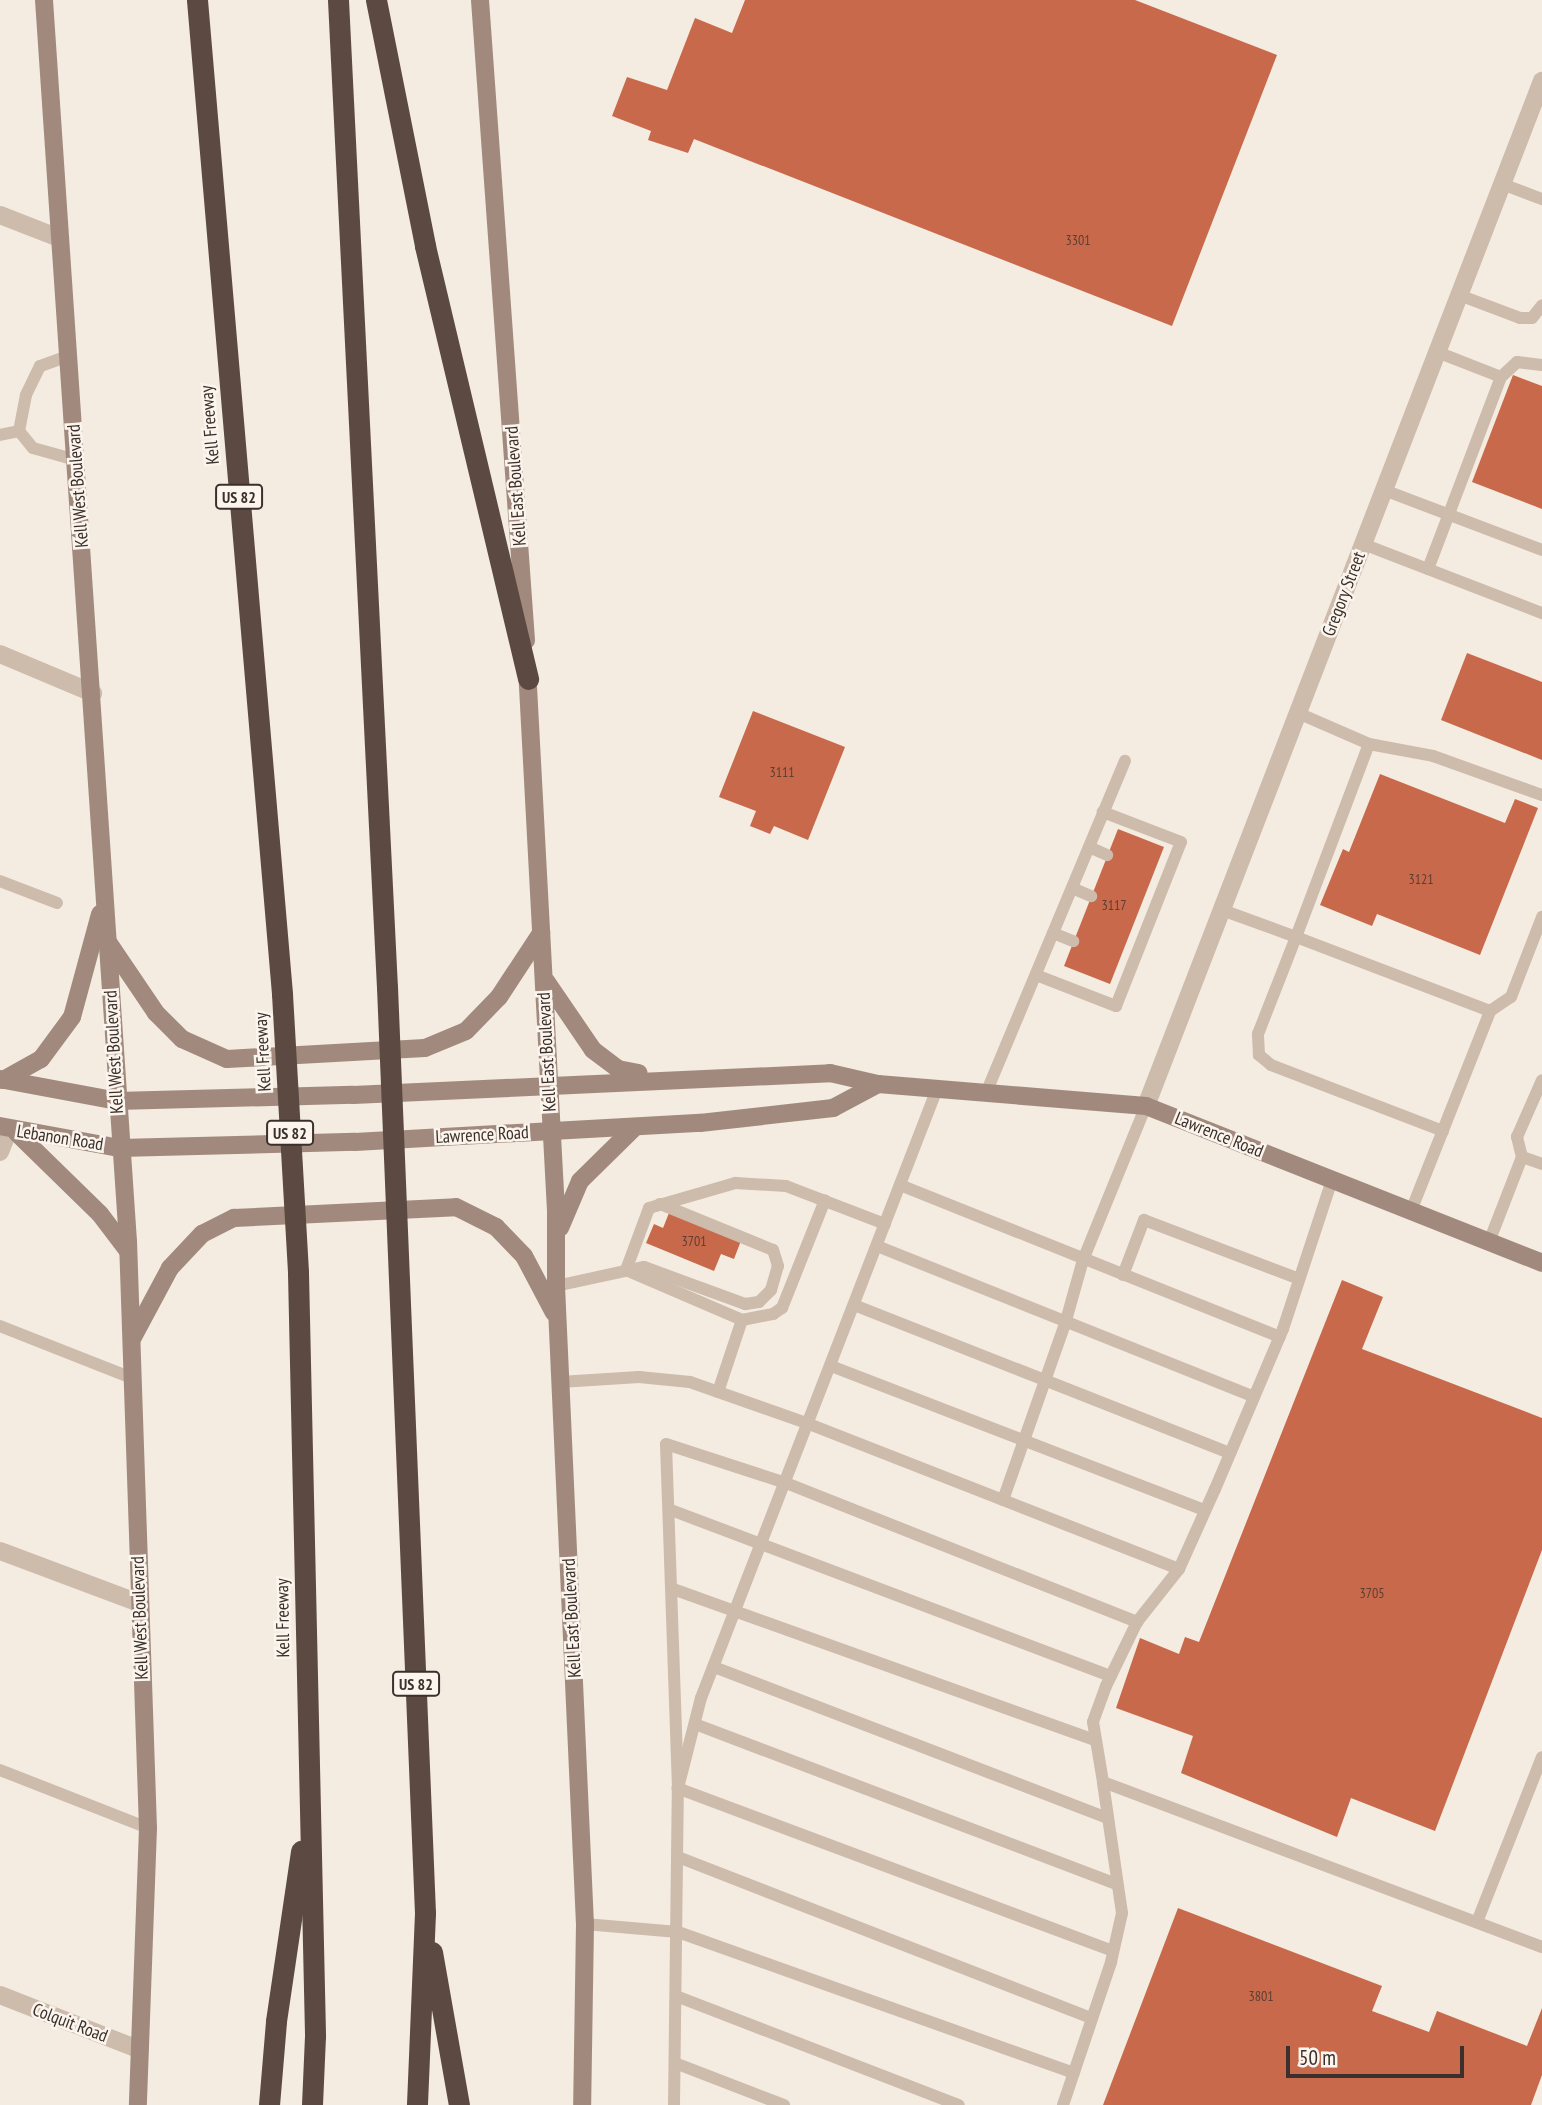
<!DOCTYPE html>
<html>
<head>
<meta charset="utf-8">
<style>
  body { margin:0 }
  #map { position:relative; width:1542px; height:2105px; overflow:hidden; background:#f4ebe1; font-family:"PT Sans Narrow",sans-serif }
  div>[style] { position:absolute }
  .building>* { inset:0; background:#c8694b }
  .lane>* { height:12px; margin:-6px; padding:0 6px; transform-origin:6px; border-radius:6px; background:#cdbbac }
  .street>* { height:18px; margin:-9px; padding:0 9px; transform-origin:9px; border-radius:9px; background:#cdbbac }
  .secondary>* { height:18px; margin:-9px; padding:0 9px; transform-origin:9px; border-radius:9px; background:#a18a7d }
  .highway>* { height:21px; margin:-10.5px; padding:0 10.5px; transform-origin:10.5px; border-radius:10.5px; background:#5c4a42 }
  span { translate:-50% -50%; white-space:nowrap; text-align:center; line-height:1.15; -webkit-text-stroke:5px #fbf5ee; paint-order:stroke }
  .number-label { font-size:14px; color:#5e3e33 }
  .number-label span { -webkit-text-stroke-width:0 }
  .shield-label span { padding:2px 5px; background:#fbf5ee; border:2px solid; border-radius:5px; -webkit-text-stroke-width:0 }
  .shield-label { font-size:16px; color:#3b302b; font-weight:700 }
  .street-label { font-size:18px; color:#3b302b }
  .scale { position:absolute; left:1286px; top:2046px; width:178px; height:32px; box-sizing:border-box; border:4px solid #3b302b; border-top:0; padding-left:9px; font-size:21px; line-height:24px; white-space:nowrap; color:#3b302b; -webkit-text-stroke:5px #fbf5ee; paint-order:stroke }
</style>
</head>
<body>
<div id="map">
  <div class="building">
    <div style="clip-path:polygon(745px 0,1135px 0,1277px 55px,1172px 326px,694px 139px,688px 153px,648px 140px,651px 131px,612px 116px,627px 77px,667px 90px,695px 18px,732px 33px)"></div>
    <div style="clip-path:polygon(1513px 375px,1542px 386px,1542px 509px,1472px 482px)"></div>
    <div style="clip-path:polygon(1467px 653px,1542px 682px,1542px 760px,1441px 720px)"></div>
    <div style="clip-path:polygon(753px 711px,845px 747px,808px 840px,774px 826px,770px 834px,750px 826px,756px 811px,719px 797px)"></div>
    <div style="clip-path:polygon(1380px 774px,1505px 823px,1515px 799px,1538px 808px,1480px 955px,1377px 914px,1372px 926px,1320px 905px,1343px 849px,1349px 852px)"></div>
    <div style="clip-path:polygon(1118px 829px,1164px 847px,1110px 984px,1064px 966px)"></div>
    <div style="clip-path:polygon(669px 1213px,742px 1238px,734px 1259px,721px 1254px,714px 1271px,646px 1243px,654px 1224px,663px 1228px)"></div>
    <div style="clip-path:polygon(1342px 1280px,1383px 1297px,1362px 1349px,1542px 1418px,1542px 1550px,1435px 1831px,1351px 1798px,1337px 1837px,1181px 1773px,1193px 1736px,1116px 1708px,1140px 1638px,1179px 1654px,1185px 1637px,1199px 1642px)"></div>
    <div style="clip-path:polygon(1178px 1908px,1382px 1986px,1372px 2011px,1429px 2032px,1437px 2011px,1527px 2046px,1542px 2008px,1542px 2075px,1531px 2105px,1103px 2105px)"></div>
  </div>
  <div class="lane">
    <div style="left:1502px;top:184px;width:43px;rotate:20.6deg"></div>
    <div style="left:1459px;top:295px;width:65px;rotate:20.7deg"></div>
    <div style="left:1520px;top:318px;width:12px"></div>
    <div style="left:1532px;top:318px;width:16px;rotate:-52deg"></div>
    <div style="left:68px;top:356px;width:30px;rotate:160deg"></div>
    <div style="left:40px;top:366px;width:32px;rotate:116deg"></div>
    <div style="left:26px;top:395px;width:37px;rotate:101deg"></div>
    <div style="left:19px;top:431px;width:22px;rotate:51deg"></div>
    <div style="left:33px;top:448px;width:45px;rotate:15.6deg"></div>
    <div style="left:1501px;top:377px;width:22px;rotate:-43deg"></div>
    <div style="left:1517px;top:362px;width:25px;rotate:7deg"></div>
    <div style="left:0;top:435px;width:19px;rotate:-12deg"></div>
    <div style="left:1384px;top:490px;width:169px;rotate:20.8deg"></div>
    <div style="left:1363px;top:544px;width:192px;rotate:21.1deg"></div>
    <div style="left:1428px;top:569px;width:205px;rotate:-69.2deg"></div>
    <div style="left:1501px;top:377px;width:69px;rotate:-158.7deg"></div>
    <div style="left:1298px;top:713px;width:77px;rotate:23.6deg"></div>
    <div style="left:1369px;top:744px;width:65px;rotate:10.6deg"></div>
    <div style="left:1433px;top:756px;width:116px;rotate:19.7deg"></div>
    <div style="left:1089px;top:847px;width:20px;rotate:24deg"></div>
    <div style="left:0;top:881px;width:61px;rotate:21.1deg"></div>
    <div style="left:1072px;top:888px;width:21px;rotate:23deg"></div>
    <div style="left:1222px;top:910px;width:79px;rotate:20deg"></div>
    <div style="left:1296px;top:937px;width:206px;rotate:-69.3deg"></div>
    <div style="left:1053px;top:933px;width:22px;rotate:22deg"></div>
    <div style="left:1036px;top:975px;width:86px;rotate:21.2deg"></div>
    <div style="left:1116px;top:1006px;width:176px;rotate:-68.4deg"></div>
    <div style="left:1181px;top:842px;width:84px;rotate:-159deg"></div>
    <div style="left:986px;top:1093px;width:360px;rotate:-67.3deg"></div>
    <div style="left:1443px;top:1131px;width:184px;rotate:-159deg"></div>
    <div style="left:1271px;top:1065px;width:16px;rotate:-140deg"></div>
    <div style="left:1259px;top:1055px;width:21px;rotate:-93deg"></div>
    <div style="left:1258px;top:1034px;width:104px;rotate:-68.6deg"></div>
    <div style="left:1296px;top:937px;width:208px;rotate:20.9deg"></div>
    <div style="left:1522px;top:1157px;width:21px;rotate:-104deg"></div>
    <div style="left:1517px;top:1137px;width:62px;rotate:-66.3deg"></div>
    <div style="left:1332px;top:1180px;width:157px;rotate:108.2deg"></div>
    <div style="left:1283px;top:1329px;width:174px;rotate:113deg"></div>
    <div style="left:1215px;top:1489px;width:88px;rotate:114.2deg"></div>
    <div style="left:1179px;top:1569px;width:68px;rotate:128.4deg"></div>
    <div style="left:1137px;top:1622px;width:71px;rotate:115.8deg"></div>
    <div style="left:1106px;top:1686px;width:38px;rotate:110deg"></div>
    <div style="left:1093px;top:1722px;width:61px;rotate:80.5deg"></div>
    <div style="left:1103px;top:1782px;width:469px;rotate:20.6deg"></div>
    <div style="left:900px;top:1185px;width:409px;rotate:21.8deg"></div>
    <div style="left:1411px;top:1211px;width:215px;rotate:-68.4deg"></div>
    <div style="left:1490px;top:1011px;width:25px;rotate:-34deg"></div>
    <div style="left:1511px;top:997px;width:86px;rotate:-68.8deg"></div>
    <div style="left:1489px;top:1242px;width:91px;rotate:-68.8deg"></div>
    <div style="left:1522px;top:1157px;width:21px;rotate:19deg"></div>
    <div style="left:877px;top:1246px;width:406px;rotate:21.8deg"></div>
    <div style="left:626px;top:1270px;width:66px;rotate:-69.6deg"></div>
    <div style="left:649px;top:1208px;width:90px;rotate:-16.2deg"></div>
    <div style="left:735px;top:1183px;width:51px;rotate:3.4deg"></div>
    <div style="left:786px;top:1186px;width:106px;rotate:21deg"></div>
    <div style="left:626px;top:1270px;width:126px;rotate:23.3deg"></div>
    <div style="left:742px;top:1320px;width:32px;rotate:-11deg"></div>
    <div style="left:773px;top:1314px;width:11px;rotate:-34deg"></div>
    <div style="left:782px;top:1308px;width:116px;rotate:-68.3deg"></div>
    <div style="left:1123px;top:1275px;width:59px;rotate:-69.1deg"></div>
    <div style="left:1144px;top:1220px;width:166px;rotate:20.8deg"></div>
    <div style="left:556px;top:1286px;width:90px;rotate:-12.2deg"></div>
    <div style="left:644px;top:1267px;width:108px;rotate:20.1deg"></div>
    <div style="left:745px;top:1304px;width:14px;rotate:-8deg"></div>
    <div style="left:759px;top:1302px;width:17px;rotate:-45deg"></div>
    <div style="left:771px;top:1290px;width:25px;rotate:-74deg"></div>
    <div style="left:778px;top:1266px;width:17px;rotate:-107deg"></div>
    <div style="left:773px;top:1250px;width:122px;rotate:-157.8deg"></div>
    <div style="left:854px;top:1305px;width:404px;rotate:21.5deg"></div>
    <div style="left:0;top:1326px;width:142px;rotate:21.5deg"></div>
    <div style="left:831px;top:1366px;width:401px;rotate:21.1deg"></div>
    <div style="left:560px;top:1382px;width:79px;rotate:-3.6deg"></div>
    <div style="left:639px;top:1377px;width:51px;rotate:5.6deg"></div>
    <div style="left:690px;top:1382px;width:126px;rotate:19.4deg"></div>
    <div style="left:809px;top:1424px;width:397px;rotate:21.4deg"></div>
    <div style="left:718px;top:1392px;width:76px;rotate:-71.6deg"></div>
    <div style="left:1003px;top:1500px;width:187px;rotate:-70.6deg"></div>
    <div style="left:1065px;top:1324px;width:66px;rotate:-74.3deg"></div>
    <div style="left:1083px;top:1260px;width:166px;rotate:-67.8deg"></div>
    <div style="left:671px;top:1510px;width:470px;rotate:20.7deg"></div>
    <div style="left:673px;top:1589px;width:446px;rotate:19.7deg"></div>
    <div style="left:714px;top:1667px;width:422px;rotate:21deg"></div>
    <div style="left:695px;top:1724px;width:451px;rotate:20.8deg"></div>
    <div style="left:0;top:1770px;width:159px;rotate:21.4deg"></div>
    <div style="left:678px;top:1857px;width:444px;rotate:21.3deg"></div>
    <div style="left:1477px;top:1922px;width:177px;rotate:-68.5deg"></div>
    <div style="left:585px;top:1924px;width:93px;rotate:4.9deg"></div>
    <div style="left:678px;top:1932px;width:420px;rotate:19.6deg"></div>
    <div style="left:1113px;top:1951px;width:465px;rotate:-159.5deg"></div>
    <div style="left:678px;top:1788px;width:344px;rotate:-92deg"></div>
    <div style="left:666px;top:1444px;width:126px;rotate:18deg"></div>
    <div style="left:786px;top:1483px;width:378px;rotate:21.6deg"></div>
    <div style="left:676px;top:1996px;width:303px;rotate:21.1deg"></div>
    <div style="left:675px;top:2063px;width:117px;rotate:21.1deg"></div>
    <div style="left:674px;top:2105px;width:317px;rotate:-89.3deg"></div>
    <div style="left:678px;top:1788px;width:93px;rotate:-75.7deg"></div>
    <div style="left:701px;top:1698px;width:653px;rotate:-68.82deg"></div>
    <div style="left:1063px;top:2105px;width:151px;rotate:-71.4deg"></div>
    <div style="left:1111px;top:1962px;width:50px;rotate:-77.3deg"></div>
    <div style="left:1122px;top:1913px;width:132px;rotate:-98.3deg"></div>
  </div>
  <div class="street">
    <div style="left:0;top:215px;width:63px;rotate:21.3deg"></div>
    <div style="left:0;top:654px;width:101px;rotate:22.8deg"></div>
    <div style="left:1146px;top:1106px;width:1099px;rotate:-68.88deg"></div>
    <div style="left:0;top:1152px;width:24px;rotate:-68deg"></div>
    <div style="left:0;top:1551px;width:148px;rotate:20.5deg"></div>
    <div style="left:0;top:1995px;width:150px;rotate:21.4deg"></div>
  </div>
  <div class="secondary">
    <div style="left:44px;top:0;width:1244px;rotate:86.13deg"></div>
    <div style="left:128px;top:1241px;width:587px;rotate:88.05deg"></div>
    <div style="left:148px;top:1828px;width:277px;rotate:92.1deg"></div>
    <div style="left:480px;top:0;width:642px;rotate:85.89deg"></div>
    <div style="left:527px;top:668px;width:544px;rotate:86.94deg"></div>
    <div style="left:556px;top:1211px;width:75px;rotate:90deg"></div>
    <div style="left:556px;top:1286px;width:639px;rotate:87.4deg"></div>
    <div style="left:585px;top:1924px;width:181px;rotate:90.9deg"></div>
    <div style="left:108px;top:942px;width:86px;rotate:55.9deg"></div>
    <div style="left:156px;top:1013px;width:37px;rotate:45deg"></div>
    <div style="left:182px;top:1039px;width:49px;rotate:24deg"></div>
    <div style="left:227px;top:1059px;width:198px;rotate:-3.2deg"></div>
    <div style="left:425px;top:1048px;width:44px;rotate:-22.5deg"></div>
    <div style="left:466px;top:1031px;width:47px;rotate:-45.9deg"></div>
    <div style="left:499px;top:997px;width:77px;rotate:-56.7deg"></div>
    <div style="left:546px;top:981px;width:83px;rotate:55.7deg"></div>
    <div style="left:593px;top:1050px;width:31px;rotate:37deg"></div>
    <div style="left:618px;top:1069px;width:21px;rotate:11deg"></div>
    <div style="left:0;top:1079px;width:119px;rotate:10.6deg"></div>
    <div style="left:117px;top:1101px;width:236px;rotate:-1.5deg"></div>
    <div style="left:353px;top:1095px;width:478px;rotate:-2.6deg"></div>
    <div style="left:830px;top:1073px;width:49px;rotate:12.9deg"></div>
    <div style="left:878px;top:1084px;width:269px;rotate:4.7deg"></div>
    <div style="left:1146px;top:1106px;width:426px;rotate:21.6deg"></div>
    <div style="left:3px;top:1080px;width:43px;rotate:-28.9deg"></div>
    <div style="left:41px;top:1059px;width:52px;rotate:-53.6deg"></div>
    <div style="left:72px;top:1017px;width:107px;rotate:-74.8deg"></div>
    <div style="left:0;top:1126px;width:122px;rotate:10.4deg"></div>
    <div style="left:120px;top:1148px;width:235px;rotate:-1.5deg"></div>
    <div style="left:355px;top:1142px;width:346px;rotate:-3.2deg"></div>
    <div style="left:700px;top:1123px;width:134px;rotate:-6.4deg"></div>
    <div style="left:833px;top:1108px;width:51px;rotate:-28.1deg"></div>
    <div style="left:16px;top:1132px;width:117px;rotate:44.3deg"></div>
    <div style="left:100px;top:1214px;width:46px;rotate:52.9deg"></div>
    <div style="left:560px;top:1228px;width:51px;rotate:-66.9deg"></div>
    <div style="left:580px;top:1181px;width:77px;rotate:-44.5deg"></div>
    <div style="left:132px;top:1339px;width:81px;rotate:-61.8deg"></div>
    <div style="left:170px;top:1268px;width:47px;rotate:-46.7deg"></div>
    <div style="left:202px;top:1234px;width:36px;rotate:-27deg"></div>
    <div style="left:234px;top:1218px;width:222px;rotate:-2.8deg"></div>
    <div style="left:456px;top:1207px;width:45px;rotate:26.6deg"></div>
    <div style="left:496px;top:1227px;width:40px;rotate:46deg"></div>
    <div style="left:524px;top:1256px;width:64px;rotate:62.2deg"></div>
  </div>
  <div class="highway">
    <div style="left:197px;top:0;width:998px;rotate:85.11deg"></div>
    <div style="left:282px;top:994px;width:279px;rotate:86.7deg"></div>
    <div style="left:298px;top:1273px;width:763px;rotate:88.72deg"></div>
    <div style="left:315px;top:2036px;width:69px;rotate:92.5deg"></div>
    <div style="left:338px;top:0;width:988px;rotate:87.16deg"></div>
    <div style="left:387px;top:987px;width:927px;rotate:87.65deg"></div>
    <div style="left:425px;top:1913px;width:192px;rotate:92.4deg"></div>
    <div style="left:376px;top:0;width:251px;rotate:78.7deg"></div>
    <div style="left:425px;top:246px;width:445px;rotate:76.6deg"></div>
    <div style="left:432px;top:1952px;width:155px;rotate:80deg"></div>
    <div style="left:269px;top:2105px;width:84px;rotate:-85.2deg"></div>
    <div style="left:276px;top:2021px;width:172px;rotate:-81.6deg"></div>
  </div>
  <div class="number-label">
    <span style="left:1078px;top:240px">3301</span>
    <span style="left:782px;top:772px">3111</span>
    <span style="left:1421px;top:879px">3121</span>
    <span style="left:1114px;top:905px">3117</span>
    <span style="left:694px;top:1241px">3701</span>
    <span style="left:1372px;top:1593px">3705</span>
    <span style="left:1261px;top:1996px">3801</span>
  </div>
  <div class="shield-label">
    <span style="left:239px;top:497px">US 82</span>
    <span style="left:290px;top:1133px">US 82</span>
    <span style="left:416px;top:1684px">US 82</span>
  </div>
  <div class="street-label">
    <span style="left:210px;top:425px;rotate:-95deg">Kell Freeway</span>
    <span style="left:78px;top:486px;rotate:-94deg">Kell West Boulevard</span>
    <span style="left:516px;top:486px;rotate:-94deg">Kell East Boulevard</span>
    <span style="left:1344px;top:594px;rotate:-69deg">Gregory Street</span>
    <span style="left:114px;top:1052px;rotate:-93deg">Kell West Boulevard</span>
    <span style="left:263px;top:1052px;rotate:-93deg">Kell Freeway</span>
    <span style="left:547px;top:1052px;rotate:-93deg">Kell East Boulevard</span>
    <span style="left:482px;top:1135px;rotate:-3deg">Lawrence Road</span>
    <span style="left:1219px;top:1135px;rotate:22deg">Lawrence Road</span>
    <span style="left:60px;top:1138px;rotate:9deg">Lebanon Road</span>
    <span style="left:140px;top:1618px;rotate:-92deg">Kell West Boulevard</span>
    <span style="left:283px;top:1618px;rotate:-91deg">Kell Freeway</span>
    <span style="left:572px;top:1618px;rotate:-93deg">Kell East Boulevard</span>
    <span style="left:70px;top:2023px;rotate:21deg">Colquit Road</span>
  </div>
  <div class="scale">50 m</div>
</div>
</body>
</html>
